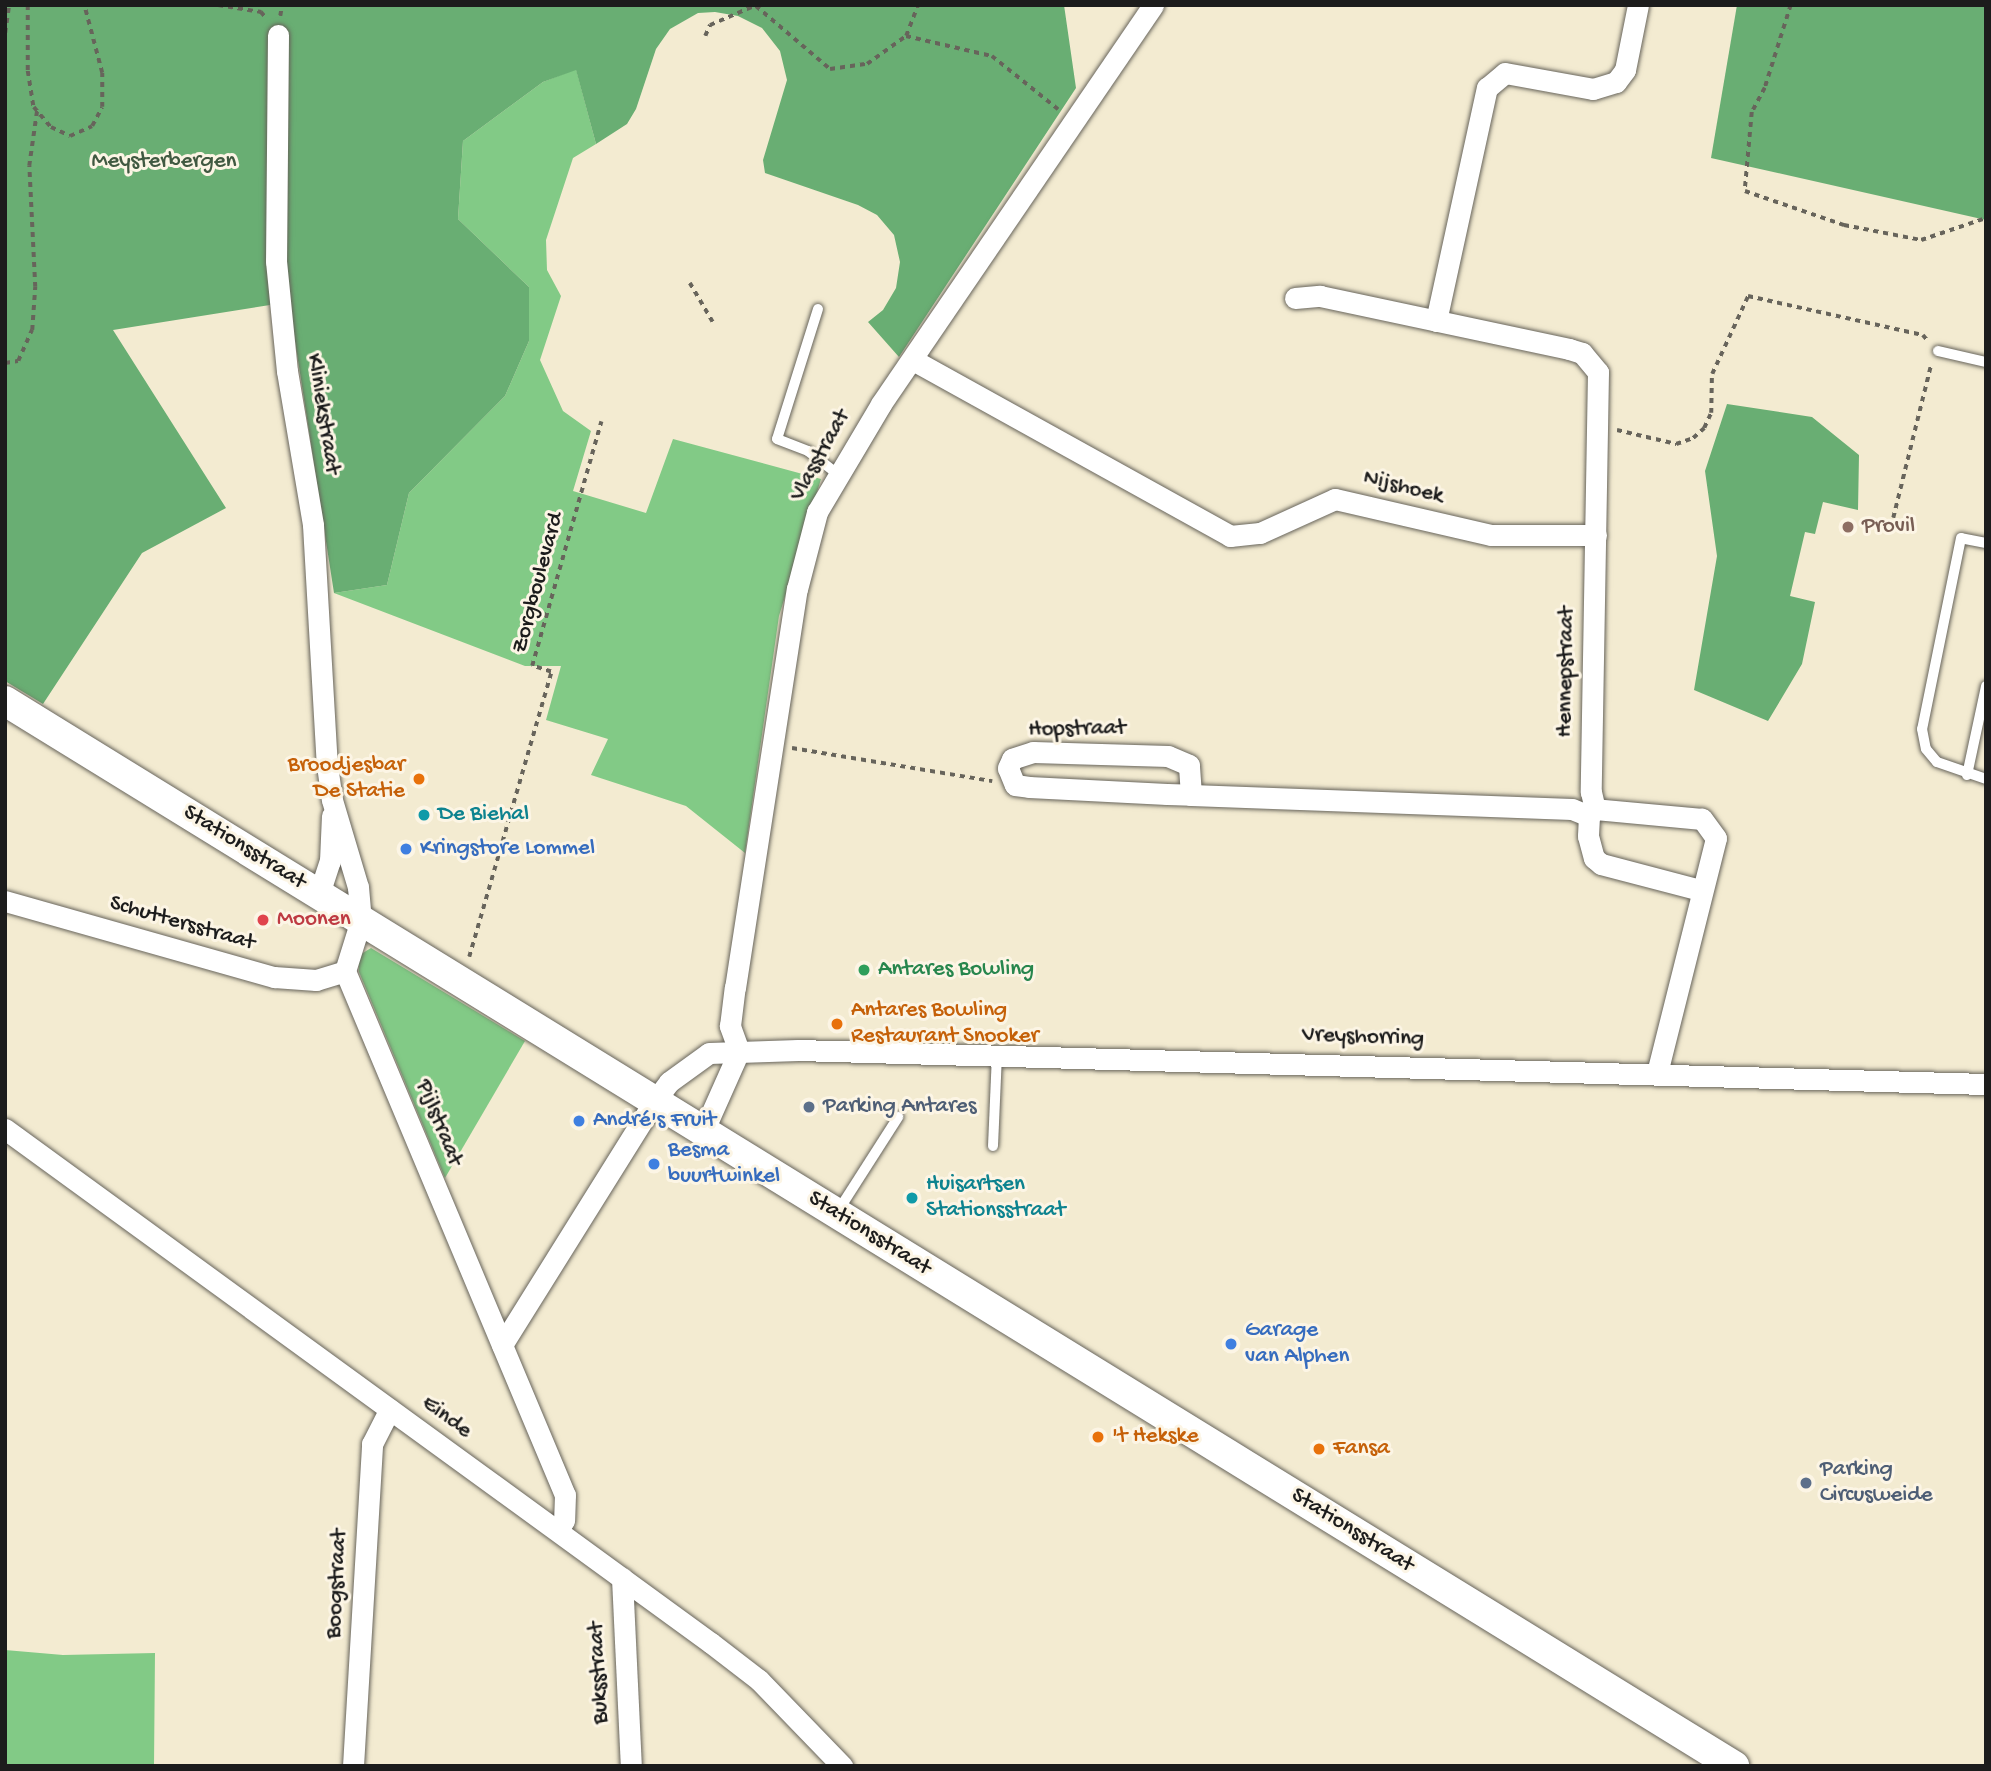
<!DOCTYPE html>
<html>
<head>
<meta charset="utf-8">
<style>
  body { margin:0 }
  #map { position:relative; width:1991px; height:1771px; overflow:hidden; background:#f3ebd1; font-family:"Gochi Hand",sans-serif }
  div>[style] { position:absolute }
  .green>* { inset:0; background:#82ca86 }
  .forest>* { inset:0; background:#69ae73 }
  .path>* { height:3.5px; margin-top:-1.75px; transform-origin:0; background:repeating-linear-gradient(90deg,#67645b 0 5px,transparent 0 10px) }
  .roads { filter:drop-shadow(0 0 2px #67645b) drop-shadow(0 0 2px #67645b) }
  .lane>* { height:10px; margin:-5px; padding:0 5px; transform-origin:5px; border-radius:5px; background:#fff }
  .street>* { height:21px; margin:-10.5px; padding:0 10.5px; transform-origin:10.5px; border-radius:10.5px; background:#fff }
  .secondary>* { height:30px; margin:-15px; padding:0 15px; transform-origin:15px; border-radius:15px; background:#fff }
  .dots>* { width:19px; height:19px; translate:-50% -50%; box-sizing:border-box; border:4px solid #fcf5e5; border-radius:50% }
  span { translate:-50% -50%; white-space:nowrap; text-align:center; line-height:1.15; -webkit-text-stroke:6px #fcf5e5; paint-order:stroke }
  .park-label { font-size:23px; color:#405941 }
  .street-label { font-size:23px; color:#1c1c1c }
  .education-label { font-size:23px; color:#785e54 }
  .left { translate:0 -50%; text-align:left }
  .food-label { font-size:23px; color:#c56008 }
  .right { translate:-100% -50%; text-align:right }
  .culture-label { font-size:23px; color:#0d838f }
  .shop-label { font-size:23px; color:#366cbe }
  .health-label { font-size:23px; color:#be3a42 }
  .leisure-label { font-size:23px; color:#27864d }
  .service-label { font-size:23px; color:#4e5e75 }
  .frame { position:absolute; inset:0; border:7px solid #1c1c1c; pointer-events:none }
</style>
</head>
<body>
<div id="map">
  <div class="green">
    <div style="clip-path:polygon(576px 69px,596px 144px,573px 158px,546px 240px,547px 270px,561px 296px,540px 360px,563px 411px,591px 431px,573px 491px,646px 513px,673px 439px,821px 479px,779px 616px,745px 853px,686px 806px,591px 775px,608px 739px,546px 720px,561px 666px,525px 666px,334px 593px,387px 585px,409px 493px,505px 396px,529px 341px,529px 287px,458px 219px,463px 141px,543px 82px)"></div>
    <div style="clip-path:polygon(371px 948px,525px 1041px,445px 1178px,359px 972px,358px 956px)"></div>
    <div style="clip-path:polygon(5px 1650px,63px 1655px,155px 1653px,154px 1766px,5px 1766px)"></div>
  </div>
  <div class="forest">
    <div style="clip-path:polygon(5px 5px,1064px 5px,1076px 88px,899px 357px,868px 322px,883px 310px,896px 288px,900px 262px,894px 235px,877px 215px,858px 205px,765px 173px,763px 160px,787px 80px,780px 51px,762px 28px,738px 16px,715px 12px,698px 13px,670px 29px,656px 49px,636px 109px,627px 124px,596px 144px,576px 70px,543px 82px,463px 141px,458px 219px,529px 287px,529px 341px,505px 396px,409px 493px,387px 585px,334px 593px,289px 302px,113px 330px,226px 508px,142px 553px,43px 704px,5px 681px)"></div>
    <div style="clip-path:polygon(1737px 5px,1986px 5px,1986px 220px,1711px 158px)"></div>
    <div style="clip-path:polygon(1727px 404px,1812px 417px,1859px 455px,1858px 510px,1823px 502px,1815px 534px,1805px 532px,1790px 596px,1815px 602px,1802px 664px,1768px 721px,1694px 690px,1717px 556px,1705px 471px)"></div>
  </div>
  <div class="path">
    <div style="left:28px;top:5px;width:66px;rotate:90deg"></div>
    <div style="left:28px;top:71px;width:36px;rotate:81deg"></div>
    <div style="left:34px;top:107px;width:26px;rotate:50deg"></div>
    <div style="left:51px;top:127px;width:21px;rotate:25deg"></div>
    <div style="left:70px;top:136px;width:24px;rotate:-24deg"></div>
    <div style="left:92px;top:126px;width:21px;rotate:-62deg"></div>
    <div style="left:102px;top:107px;width:34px;rotate:-90deg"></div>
    <div style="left:102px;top:73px;width:70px;rotate:-104.8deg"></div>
    <div style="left:218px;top:5px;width:44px;rotate:9.2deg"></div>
    <div style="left:261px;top:12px;width:9px;rotate:49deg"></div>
    <div style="left:1791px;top:5px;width:87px;rotate:107.4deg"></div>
    <div style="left:1765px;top:88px;width:27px;rotate:118deg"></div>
    <div style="left:1752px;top:112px;width:79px;rotate:95.1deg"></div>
    <div style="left:1745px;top:191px;width:105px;rotate:19deg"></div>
    <div style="left:1844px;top:225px;width:78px;rotate:11deg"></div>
    <div style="left:1921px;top:240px;width:69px;rotate:-18.7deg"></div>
    <div style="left:756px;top:6px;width:97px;rotate:40.4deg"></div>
    <div style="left:830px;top:69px;width:37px;rotate:-8deg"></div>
    <div style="left:867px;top:64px;width:48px;rotate:-35.7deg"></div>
    <div style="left:906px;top:36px;width:33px;rotate:-69deg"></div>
    <div style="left:280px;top:16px;width:11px;rotate:-80deg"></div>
    <div style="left:5px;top:33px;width:28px;rotate:-82deg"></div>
    <div style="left:705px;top:36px;width:12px;rotate:-66deg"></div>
    <div style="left:710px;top:25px;width:50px;rotate:-23.5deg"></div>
    <div style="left:906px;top:36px;width:88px;rotate:13.1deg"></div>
    <div style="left:992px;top:56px;width:85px;rotate:38.8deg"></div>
    <div style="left:690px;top:283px;width:45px;rotate:59.5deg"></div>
    <div style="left:5px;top:363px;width:13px;rotate:-9deg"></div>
    <div style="left:18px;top:361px;width:34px;rotate:-66deg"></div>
    <div style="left:32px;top:330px;width:43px;rotate:-86deg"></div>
    <div style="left:35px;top:287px;width:121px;rotate:-92.8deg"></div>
    <div style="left:29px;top:166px;width:57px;rotate:-81.9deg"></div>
    <div style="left:1617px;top:430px;width:61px;rotate:13.3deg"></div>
    <div style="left:1676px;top:444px;width:18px;rotate:-19deg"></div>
    <div style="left:1693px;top:438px;width:15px;rotate:-42deg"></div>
    <div style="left:1704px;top:428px;width:17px;rotate:-65deg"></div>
    <div style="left:1711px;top:413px;width:39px;rotate:-89deg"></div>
    <div style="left:1712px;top:374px;width:86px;rotate:-65.2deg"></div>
    <div style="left:1748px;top:296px;width:179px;rotate:12.6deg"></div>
    <div style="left:1923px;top:335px;width:8px;rotate:50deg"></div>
    <div style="left:1893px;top:518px;width:159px;rotate:-76.1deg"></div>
    <div style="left:792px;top:748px;width:203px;rotate:9.4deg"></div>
    <div style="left:469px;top:957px;width:297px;rotate:-73.9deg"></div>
    <div style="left:551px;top:672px;width:20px;rotate:-162deg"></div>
    <div style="left:532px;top:666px;width:254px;rotate:-74.2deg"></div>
  </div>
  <div class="roads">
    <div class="lane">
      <div style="left:818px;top:309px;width:136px;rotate:107.5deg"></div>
      <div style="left:777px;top:439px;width:33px;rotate:21deg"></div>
      <div style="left:808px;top:451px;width:36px;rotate:38deg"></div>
      <div style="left:1938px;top:351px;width:49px;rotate:12.9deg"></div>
      <div style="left:1986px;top:543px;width:25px;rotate:-169deg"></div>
      <div style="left:1961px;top:538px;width:195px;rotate:101.5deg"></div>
      <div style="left:1922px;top:729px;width:20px;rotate:79deg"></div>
      <div style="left:1926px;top:749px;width:17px;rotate:50deg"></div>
      <div style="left:1937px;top:762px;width:52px;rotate:19.1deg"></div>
      <div style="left:1967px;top:775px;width:91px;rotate:-77.9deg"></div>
      <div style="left:993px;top:1146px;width:91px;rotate:-87.5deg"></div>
      <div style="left:838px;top:1211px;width:112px;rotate:-57.4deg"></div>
    </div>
    <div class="street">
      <div style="left:278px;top:35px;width:226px;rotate:90.5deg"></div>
      <div style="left:276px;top:261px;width:111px;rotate:84.3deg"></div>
      <div style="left:287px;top:371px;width:156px;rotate:80.4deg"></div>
      <div style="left:313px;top:525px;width:240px;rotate:86.7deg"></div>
      <div style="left:327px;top:765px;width:35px;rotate:82deg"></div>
      <div style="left:332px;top:800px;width:91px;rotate:73.4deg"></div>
      <div style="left:358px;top:887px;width:33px;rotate:85deg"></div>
      <div style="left:361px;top:920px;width:53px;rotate:107.4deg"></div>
      <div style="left:345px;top:971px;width:568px;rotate:67.23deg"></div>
      <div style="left:565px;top:1495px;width:25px;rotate:92deg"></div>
      <div style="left:564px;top:1520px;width:12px;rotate:121deg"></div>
      <div style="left:1295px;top:298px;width:25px;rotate:-5deg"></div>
      <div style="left:1320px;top:296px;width:255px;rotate:12deg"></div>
      <div style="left:1569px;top:349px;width:14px;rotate:17deg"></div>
      <div style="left:1582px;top:353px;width:25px;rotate:50deg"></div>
      <div style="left:1598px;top:372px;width:420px;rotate:91deg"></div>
      <div style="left:1591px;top:792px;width:17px;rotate:77deg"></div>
      <div style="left:1436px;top:321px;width:239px;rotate:-77.7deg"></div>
      <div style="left:1487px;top:88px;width:23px;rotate:-40deg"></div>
      <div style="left:1505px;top:73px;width:89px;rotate:10.3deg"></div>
      <div style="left:1593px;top:89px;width:24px;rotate:-17deg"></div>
      <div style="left:1616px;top:82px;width:15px;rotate:-53deg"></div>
      <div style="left:1625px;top:70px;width:66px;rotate:-78.7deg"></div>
      <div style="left:913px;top:360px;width:363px;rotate:29deg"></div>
      <div style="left:1230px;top:536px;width:30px;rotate:-6deg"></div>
      <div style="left:1260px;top:533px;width:82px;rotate:-24.4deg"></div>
      <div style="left:1335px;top:499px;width:160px;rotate:13deg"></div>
      <div style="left:1491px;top:535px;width:105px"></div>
      <div style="left:1191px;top:795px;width:30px;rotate:-94deg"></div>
      <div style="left:1189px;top:765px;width:23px;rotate:-157deg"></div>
      <div style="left:1168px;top:756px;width:135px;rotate:-178.3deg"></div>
      <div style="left:1033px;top:752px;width:22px;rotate:162deg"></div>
      <div style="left:1012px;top:759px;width:10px;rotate:114deg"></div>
      <div style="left:1008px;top:768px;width:18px;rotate:68deg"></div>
      <div style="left:1015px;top:785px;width:14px;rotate:8deg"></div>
      <div style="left:1029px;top:787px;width:138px;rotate:2.9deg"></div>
      <div style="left:1167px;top:794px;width:24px;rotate:2deg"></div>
      <div style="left:1191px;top:795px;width:381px;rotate:2.1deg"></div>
      <div style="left:1572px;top:809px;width:18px;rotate:22deg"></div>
      <div style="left:319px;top:894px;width:35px;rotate:-72deg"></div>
      <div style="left:330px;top:861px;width:45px;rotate:-87.5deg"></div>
      <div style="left:5px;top:901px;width:280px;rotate:15.8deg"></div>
      <div style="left:274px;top:977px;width:42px;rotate:4.1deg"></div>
      <div style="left:316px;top:980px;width:30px;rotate:-17deg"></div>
      <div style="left:739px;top:1051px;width:27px;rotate:-110deg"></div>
      <div style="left:730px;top:1026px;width:38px;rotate:-83deg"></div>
      <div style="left:735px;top:988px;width:404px;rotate:-81.2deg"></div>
      <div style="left:797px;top:589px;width:80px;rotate:-75.4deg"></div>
      <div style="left:817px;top:512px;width:126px;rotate:-59.3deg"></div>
      <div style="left:881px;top:404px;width:483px;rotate:-55.7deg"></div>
      <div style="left:1657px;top:1073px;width:242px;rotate:-75.9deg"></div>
      <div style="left:1716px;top:838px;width:24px;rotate:-126deg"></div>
      <div style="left:1702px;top:819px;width:107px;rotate:-174.7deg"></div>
      <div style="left:1595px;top:809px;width:9px;rotate:131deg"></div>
      <div style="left:1589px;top:816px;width:20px;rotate:93deg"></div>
      <div style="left:1588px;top:836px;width:23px;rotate:75deg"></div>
      <div style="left:1594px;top:858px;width:9px;rotate:41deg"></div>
      <div style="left:1601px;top:864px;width:102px;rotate:14.7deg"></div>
      <div style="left:5px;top:1129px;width:873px;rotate:36.06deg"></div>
      <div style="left:711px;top:1643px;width:61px;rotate:37.6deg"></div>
      <div style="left:759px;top:1680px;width:120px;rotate:46deg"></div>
      <div style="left:703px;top:1132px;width:89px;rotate:-66deg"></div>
      <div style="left:502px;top:1345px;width:287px;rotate:-58deg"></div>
      <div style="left:654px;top:1102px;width:25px;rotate:-53deg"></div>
      <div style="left:669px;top:1082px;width:49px;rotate:-35.9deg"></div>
      <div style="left:709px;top:1053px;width:89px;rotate:-1.9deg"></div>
      <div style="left:798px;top:1050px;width:1188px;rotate:1.64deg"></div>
      <div style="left:622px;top:1578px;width:188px;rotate:87.3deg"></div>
      <div style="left:353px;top:1766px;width:323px;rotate:-86.6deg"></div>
      <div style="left:372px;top:1444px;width:39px;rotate:-63deg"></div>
    </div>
    <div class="secondary">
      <div style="left:5px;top:701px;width:2031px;rotate:31.63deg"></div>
    </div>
  </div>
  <div class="dots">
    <div style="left:1848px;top:527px;background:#8d6e63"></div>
    <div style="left:419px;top:779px;background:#e8710a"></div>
    <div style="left:424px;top:815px;background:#0f9aa8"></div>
    <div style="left:406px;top:849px;background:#3f7fe0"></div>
    <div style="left:263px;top:920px;background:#e0444e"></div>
    <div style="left:864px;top:970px;background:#2e9e5b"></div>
    <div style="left:837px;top:1024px;background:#e8710a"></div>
    <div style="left:809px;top:1107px;background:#5c6f8a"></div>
    <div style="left:579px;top:1121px;background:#3f7fe0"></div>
    <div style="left:654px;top:1164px;background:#3f7fe0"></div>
    <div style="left:912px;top:1198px;background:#0f9aa8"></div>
    <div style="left:1231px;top:1344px;background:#3f7fe0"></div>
    <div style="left:1098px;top:1437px;background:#e8710a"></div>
    <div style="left:1319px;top:1449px;background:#e8710a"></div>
    <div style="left:1806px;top:1483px;background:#5c6f8a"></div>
  </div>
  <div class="park-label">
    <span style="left:164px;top:162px">Meysterbergen</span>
  </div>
  <div class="street-label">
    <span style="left:322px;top:414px;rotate:81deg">Kliniekstraat</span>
    <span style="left:821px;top:456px;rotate:-61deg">Vlasstraat</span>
    <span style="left:1403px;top:488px;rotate:14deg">Nijshoek</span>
    <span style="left:539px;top:583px;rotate:-75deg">Zorgboulevard</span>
    <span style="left:1567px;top:672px;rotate:-89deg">Hennepstraat</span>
    <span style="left:1077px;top:730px;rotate:-1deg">Hopstraat</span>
    <span style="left:244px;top:848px;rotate:32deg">Stationsstraat</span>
    <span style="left:182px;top:924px;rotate:16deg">Schuttersstraat</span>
    <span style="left:1363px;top:1038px;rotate:2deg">Vreyshorring</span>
    <span style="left:438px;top:1123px;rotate:68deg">Pijlstraat</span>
    <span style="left:869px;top:1234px;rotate:32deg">Stationsstraat</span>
    <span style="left:446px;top:1418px;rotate:36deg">Einde</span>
    <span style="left:1352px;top:1531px;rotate:32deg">Stationsstraat</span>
    <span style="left:338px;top:1584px;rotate:-87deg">Boogstraat</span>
    <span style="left:600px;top:1673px;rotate:-93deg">Buksstraat</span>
  </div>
  <div class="education-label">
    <span class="left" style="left:1862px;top:527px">Provil</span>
  </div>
  <div class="food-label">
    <span class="right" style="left:405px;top:779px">Broodjesbar<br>De Statie</span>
    <span class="left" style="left:851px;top:1024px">Antares Bowling<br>Restaurant Snooker</span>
    <span class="left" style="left:1112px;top:1437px">'t Hekske</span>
    <span class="left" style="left:1333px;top:1449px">Fansa</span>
  </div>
  <div class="culture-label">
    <span class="left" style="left:438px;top:815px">De Biehal</span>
    <span class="left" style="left:926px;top:1198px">Huisartsen<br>Stationsstraat</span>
  </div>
  <div class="shop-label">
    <span class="left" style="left:420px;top:849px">Kringstore Lommel</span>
    <span class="left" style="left:593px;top:1121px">André's Fruit</span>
    <span class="left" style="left:668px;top:1164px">Besma<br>buurtwinkel</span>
    <span class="left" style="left:1245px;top:1344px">Garage<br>van Alphen</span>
  </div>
  <div class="health-label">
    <span class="left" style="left:277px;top:920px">Moonen</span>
  </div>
  <div class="leisure-label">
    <span class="left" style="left:878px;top:970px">Antares Bowling</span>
  </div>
  <div class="service-label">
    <span class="left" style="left:823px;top:1107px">Parking Antares</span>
    <span class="left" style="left:1820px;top:1483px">Parking<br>Circusweide</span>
  </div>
  <div class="frame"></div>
</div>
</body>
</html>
